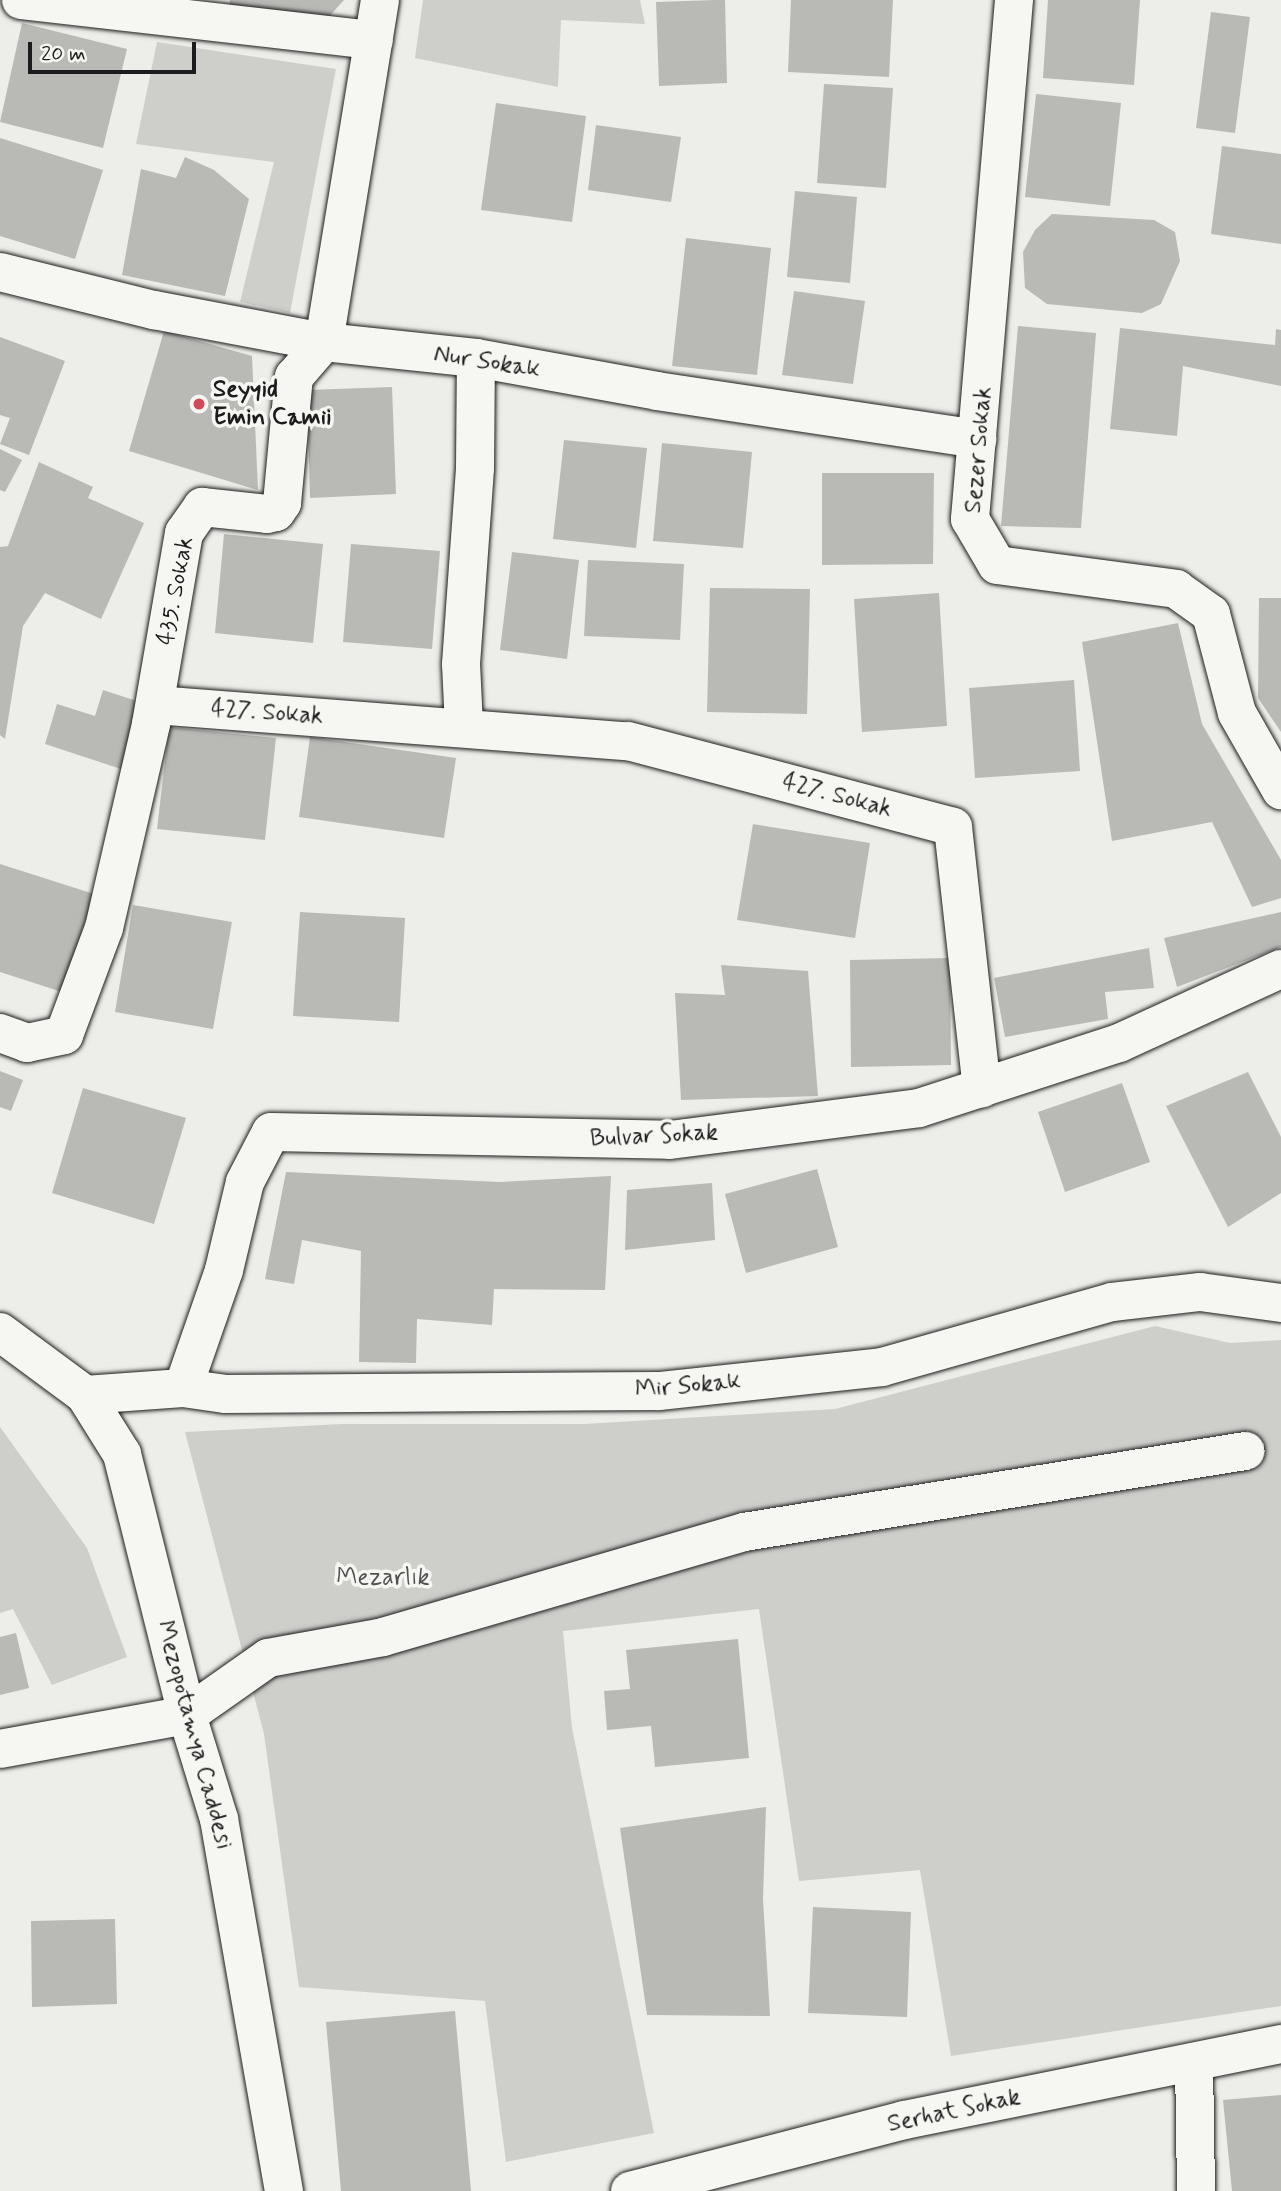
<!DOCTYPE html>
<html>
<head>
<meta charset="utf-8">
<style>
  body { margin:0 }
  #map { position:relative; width:1281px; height:2191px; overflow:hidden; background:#edede9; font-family:Mynerve,sans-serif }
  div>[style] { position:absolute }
  .green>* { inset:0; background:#cececb }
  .building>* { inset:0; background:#b9b9b6 }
  .roads { filter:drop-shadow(0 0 2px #1c1c1c) drop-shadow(0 0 2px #1c1c1c) }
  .minor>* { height:38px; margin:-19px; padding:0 19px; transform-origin:19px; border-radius:19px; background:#f6f6f2 }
  .dots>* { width:19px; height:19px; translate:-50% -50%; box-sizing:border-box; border:4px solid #f6f6f2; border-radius:50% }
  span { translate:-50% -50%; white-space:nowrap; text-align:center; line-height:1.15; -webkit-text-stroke:7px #f6f6f2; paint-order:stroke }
  .street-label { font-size:24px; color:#1c1c1c }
  .poi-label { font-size:24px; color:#1c1c1c; font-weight:700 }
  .left { translate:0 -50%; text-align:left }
  .park-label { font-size:24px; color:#515151 }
  .scale { position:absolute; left:28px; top:42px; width:168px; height:32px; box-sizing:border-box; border:4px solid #1c1c1c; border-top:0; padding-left:9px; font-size:21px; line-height:24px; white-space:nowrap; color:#1c1c1c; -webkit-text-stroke:5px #f6f6f2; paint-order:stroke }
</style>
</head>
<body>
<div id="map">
  <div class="green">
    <div style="clip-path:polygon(423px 0,640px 0,645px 24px,561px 20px,558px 87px,415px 58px)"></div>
    <div style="clip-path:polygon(157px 42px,336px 69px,290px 313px,240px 302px,274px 162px,136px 144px)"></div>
    <div style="clip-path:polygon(1155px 1326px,1230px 1343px,1281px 1340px,1281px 2006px,951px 2056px,920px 1870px,799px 1881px,759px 1609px,563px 1631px,572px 1728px,654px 2133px,506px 2162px,485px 2001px,299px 1987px,264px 1734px,185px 1432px,342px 1424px,584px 1424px,835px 1409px)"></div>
    <div style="clip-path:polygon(0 1427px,87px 1548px,127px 1657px,52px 1685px,13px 1609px,0 1613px)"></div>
  </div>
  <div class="building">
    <div style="clip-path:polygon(230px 0,344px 0,326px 20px,229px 8px)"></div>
    <div style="clip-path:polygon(715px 0,725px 0,727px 83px,659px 86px,656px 2px)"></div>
    <div style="clip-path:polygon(791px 0,893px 0,889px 77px,788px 72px)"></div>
    <div style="clip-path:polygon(1048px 0,1140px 0,1134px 85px,1043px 78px)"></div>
    <div style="clip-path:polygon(1211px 12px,1250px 17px,1235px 133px,1196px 128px)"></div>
    <div style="clip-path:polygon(22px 23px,127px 49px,103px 148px,0 122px)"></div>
    <div style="clip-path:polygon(824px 84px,893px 88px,886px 188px,817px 183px)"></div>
    <div style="clip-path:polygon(1036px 94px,1121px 103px,1110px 206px,1025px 197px)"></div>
    <div style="clip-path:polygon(496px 103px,586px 116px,572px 222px,481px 210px)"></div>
    <div style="clip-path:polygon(596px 125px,681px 137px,671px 202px,588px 190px)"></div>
    <div style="clip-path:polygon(0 138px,103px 170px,75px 259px,0 236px)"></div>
    <div style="clip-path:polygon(1222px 146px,1281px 154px,1281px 244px,1211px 234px)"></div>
    <div style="clip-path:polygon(185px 157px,214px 170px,249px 199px,225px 296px,122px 275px,141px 169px,176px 178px)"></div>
    <div style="clip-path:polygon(795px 191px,857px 197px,850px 283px,787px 277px)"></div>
    <div style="clip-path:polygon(1052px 214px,1154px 220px,1175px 232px,1180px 261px,1161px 304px,1142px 313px,1047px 304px,1025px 288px,1023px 252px,1035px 230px)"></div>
    <div style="clip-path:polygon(686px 238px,771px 248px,757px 375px,672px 366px)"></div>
    <div style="clip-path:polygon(794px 291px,865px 301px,853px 384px,782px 375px)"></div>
    <div style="clip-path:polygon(1018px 326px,1096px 333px,1081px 528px,1001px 526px)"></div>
    <div style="clip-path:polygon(1120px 328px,1275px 345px,1276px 329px,1281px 330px,1281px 386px,1183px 366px,1177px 436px,1110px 429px)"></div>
    <div style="clip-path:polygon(164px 331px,252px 356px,258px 490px,129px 451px)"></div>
    <div style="clip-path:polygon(0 337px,65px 361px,29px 455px,0 444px,10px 418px,0 415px)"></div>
    <div style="clip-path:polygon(392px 387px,396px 494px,310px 498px,307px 390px)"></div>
    <div style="clip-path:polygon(564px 440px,647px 448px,636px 548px,553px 539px)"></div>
    <div style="clip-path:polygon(662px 443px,752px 452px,743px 548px,653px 541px)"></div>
    <div style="clip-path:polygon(0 449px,22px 460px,5px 492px,0 490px)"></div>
    <div style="clip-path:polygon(39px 462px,93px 487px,88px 498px,144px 523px,101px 619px,45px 593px,23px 626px,5px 739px,0 735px,0 547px,8px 546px)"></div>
    <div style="clip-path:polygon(822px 473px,934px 473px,933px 564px,822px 565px)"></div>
    <div style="clip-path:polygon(224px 534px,323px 544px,313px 643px,215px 633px)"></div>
    <div style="clip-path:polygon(351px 544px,440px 551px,432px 649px,343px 642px)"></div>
    <div style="clip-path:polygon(512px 552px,579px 560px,567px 659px,500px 650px)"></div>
    <div style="clip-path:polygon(588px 560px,684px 564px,680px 640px,584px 636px)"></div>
    <div style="clip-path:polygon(710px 588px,810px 589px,807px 714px,707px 712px)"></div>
    <div style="clip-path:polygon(939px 593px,947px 726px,862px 732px,854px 599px)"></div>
    <div style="clip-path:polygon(1259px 598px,1281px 598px,1281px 732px,1258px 698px)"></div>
    <div style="clip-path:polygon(1178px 623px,1202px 724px,1281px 860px,1281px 898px,1252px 907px,1212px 822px,1112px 841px,1082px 642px)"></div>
    <div style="clip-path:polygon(1074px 680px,1080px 771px,975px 778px,969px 688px)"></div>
    <div style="clip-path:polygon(103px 690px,143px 703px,121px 769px,45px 744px,57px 704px,95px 716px)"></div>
    <div style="clip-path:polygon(169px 727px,276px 738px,265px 840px,157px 829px)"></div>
    <div style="clip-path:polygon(310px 737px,456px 758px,444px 838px,299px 817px)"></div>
    <div style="clip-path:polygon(753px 824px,870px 843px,855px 938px,737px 920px)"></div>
    <div style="clip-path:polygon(0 864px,94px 894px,62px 992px,0 972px)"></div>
    <div style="clip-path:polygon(133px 905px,232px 922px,213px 1029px,115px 1012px)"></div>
    <div style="clip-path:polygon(300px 912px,405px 918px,399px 1022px,293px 1016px)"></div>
    <div style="clip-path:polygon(1281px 912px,1281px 947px,1177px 987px,1164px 938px)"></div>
    <div style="clip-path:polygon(1149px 948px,1154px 988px,1105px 992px,1108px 1019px,1005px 1037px,994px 978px)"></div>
    <div style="clip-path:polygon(950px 958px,951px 1065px,851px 1067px,850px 960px)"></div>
    <div style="clip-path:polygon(721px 965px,808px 971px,818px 1096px,681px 1100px,675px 993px,725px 995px)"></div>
    <div style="clip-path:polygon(0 1071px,23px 1080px,11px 1111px,0 1107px)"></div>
    <div style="clip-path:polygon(1248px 1072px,1281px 1137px,1281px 1193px,1228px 1227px,1166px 1106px)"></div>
    <div style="clip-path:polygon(1122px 1083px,1150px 1162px,1065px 1192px,1038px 1112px)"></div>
    <div style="clip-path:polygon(83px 1088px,186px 1118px,154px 1224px,52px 1193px)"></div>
    <div style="clip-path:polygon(817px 1169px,838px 1247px,746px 1273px,725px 1194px)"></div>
    <div style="clip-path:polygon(286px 1172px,499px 1182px,611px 1176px,605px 1290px,494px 1289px,492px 1325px,417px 1319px,416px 1363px,359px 1362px,361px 1251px,302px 1240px,294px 1284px,265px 1279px)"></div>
    <div style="clip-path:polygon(712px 1183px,715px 1240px,625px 1250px,627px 1190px)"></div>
    <div style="clip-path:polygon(16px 1633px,29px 1688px,0 1695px,0 1637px)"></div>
    <div style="clip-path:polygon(738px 1639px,749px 1758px,655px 1767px,651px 1726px,607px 1730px,604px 1691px,630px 1689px,626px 1650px)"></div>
    <div style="clip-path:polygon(766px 1807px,763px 1899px,770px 2016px,647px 2015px,620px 1828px)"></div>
    <div style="clip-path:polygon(813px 1907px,911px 1912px,907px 2017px,808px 2013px)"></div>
    <div style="clip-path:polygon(115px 1919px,117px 2004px,32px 2007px,31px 1921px)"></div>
    <div style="clip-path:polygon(455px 2011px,471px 2191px,341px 2191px,326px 2022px)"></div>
    <div style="clip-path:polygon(1281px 2095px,1281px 2191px,1232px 2191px,1223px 2100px)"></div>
  </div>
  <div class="roads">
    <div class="minor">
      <div style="left:21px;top:0;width:355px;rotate:6.5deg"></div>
      <div style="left:1014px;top:0;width:521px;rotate:94.85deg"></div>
      <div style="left:970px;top:519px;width:53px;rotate:59.6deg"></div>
      <div style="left:997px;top:565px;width:181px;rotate:7.6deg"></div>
      <div style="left:1176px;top:589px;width:43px;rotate:35.5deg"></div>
      <div style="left:1211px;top:614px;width:102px;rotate:75.3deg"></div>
      <div style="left:1237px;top:713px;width:89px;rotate:60.3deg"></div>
      <div style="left:0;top:272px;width:159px;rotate:13.9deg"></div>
      <div style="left:154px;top:310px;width:173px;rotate:10.7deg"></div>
      <div style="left:324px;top:342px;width:153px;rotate:6deg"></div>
      <div style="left:476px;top:358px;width:184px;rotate:10.3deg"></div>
      <div style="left:657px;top:391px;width:324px;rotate:8.5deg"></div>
      <div style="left:155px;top:705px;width:474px;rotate:4.4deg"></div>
      <div style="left:628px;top:741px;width:336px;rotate:14.8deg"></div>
      <div style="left:953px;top:827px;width:263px;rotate:83.7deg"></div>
      <div style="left:464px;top:727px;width:63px;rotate:-92.7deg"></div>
      <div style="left:461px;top:664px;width:196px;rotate:-85.9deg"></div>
      <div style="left:475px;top:468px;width:110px;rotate:-89.5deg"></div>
      <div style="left:0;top:1033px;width:29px;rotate:20deg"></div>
      <div style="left:27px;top:1043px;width:38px;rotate:-12deg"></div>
      <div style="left:64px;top:1035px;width:114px;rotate:-69.5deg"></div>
      <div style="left:104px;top:928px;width:209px;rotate:-77deg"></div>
      <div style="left:151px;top:724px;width:194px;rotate:-80.2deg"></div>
      <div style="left:184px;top:533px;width:32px;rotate:-55deg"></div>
      <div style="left:202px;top:507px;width:65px;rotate:6.1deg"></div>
      <div style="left:267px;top:514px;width:9px;rotate:-13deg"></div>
      <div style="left:276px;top:512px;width:11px;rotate:-56deg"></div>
      <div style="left:282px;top:503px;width:127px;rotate:-84.6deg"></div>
      <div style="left:294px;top:377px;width:46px;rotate:-49.4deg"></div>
      <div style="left:324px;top:342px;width:347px;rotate:-80.7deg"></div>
      <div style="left:0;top:1332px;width:106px;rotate:36.5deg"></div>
      <div style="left:85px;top:1395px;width:70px;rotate:57.9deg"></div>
      <div style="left:122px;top:1454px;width:269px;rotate:76deg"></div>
      <div style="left:187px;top:1715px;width:109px;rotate:72.9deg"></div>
      <div style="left:219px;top:1819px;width:378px;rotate:80.1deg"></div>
      <div style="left:183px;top:1388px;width:125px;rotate:-70.8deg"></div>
      <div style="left:224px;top:1270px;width:90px;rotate:-76.6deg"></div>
      <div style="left:245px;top:1182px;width:56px;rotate:-62.5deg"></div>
      <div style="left:271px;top:1132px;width:399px;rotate:1.1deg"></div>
      <div style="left:670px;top:1140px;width:251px;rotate:-7.3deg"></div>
      <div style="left:919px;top:1108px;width:210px;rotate:-18deg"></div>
      <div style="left:1119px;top:1043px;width:178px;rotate:-24.6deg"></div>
      <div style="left:85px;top:1395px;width:98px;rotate:-4.1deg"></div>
      <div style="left:183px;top:1388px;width:42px;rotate:8.1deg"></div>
      <div style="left:225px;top:1394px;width:434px;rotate:-0.4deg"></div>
      <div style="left:659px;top:1391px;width:224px;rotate:-6.1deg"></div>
      <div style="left:882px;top:1367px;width:239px;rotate:-15.8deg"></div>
      <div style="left:1112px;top:1302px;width:89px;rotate:-6.5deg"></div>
      <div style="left:1200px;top:1292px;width:82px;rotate:7.7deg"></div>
      <div style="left:0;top:1749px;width:190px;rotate:-10.3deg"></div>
      <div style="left:187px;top:1715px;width:99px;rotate:-35.1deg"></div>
      <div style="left:268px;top:1658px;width:117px;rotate:-10.3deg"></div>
      <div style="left:383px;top:1637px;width:376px;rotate:-16.2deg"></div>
      <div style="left:744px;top:1532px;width:508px;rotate:-9.18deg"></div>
      <div style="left:1194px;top:2062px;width:129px;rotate:89.1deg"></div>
      <div style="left:630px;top:2191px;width:283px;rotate:-14.5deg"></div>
      <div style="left:904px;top:2120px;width:385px;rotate:-11.4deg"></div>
    </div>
  </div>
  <div class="dots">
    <div style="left:199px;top:404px;background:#d1495b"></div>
  </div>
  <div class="street-label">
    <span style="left:487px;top:362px;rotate:9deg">Nur Sokak</span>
    <span style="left:979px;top:450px;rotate:-85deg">Sezer Sokak</span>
    <span style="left:176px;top:591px;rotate:-79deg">435. Sokak</span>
    <span style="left:267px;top:713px;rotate:4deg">427. Sokak</span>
    <span style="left:837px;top:796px;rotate:15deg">427. Sokak</span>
    <span style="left:654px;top:1136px;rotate:-3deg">Bulvar Sokak</span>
    <span style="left:688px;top:1386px;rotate:-5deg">Mir Sokak</span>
    <span style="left:194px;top:1735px;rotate:75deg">Mezopotamya Caddesi</span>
    <span style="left:954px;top:2111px;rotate:-12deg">Serhat Sokak</span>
  </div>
  <div class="poi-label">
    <span class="left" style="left:213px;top:404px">Seyyid<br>Emin Camii</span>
  </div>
  <div class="park-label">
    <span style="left:383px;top:1578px">Mezarlık</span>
  </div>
  <div class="scale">20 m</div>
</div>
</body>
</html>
